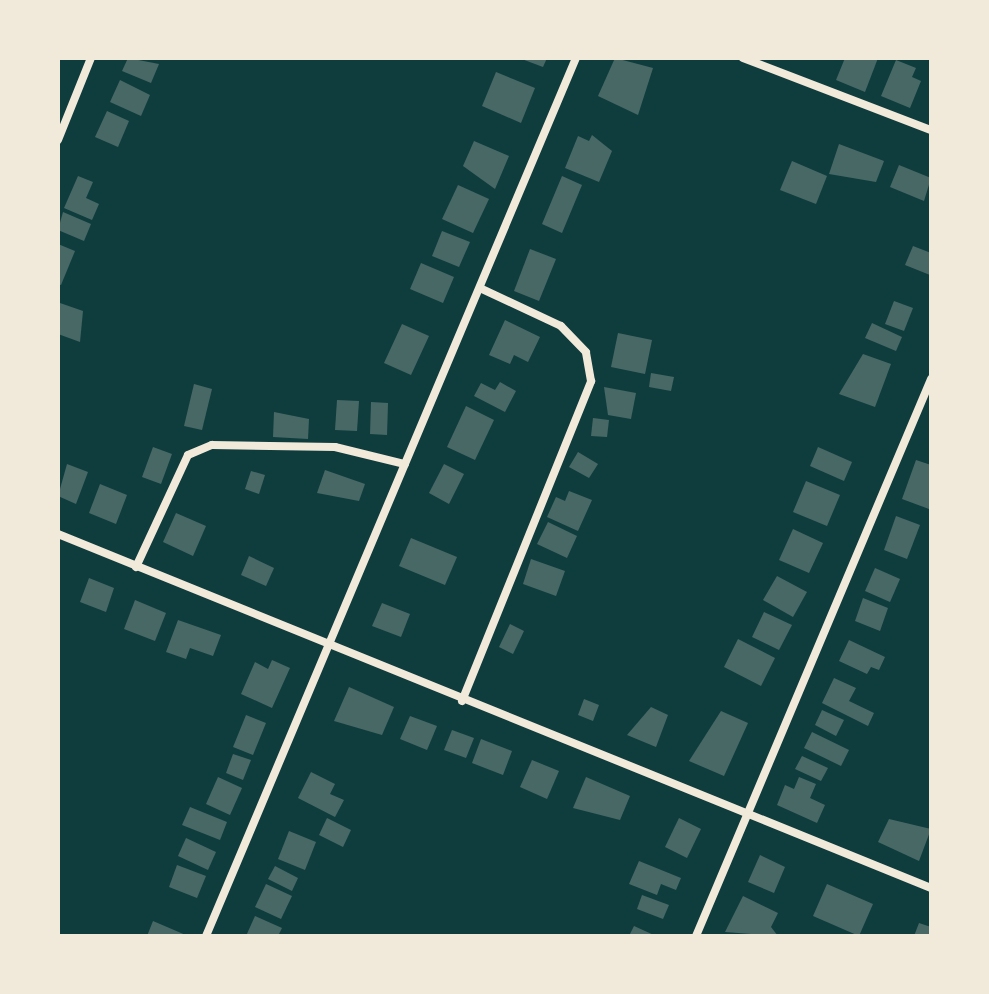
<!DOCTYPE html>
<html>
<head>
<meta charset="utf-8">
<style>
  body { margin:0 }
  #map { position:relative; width:989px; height:994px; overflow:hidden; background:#0f3d3e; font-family:Roboto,sans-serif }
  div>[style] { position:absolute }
  .building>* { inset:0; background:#486865 }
  .minor>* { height:8px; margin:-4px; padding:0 4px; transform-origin:4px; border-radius:4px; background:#f1e9da }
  span { translate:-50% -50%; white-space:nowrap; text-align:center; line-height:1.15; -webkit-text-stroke:7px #f1e9da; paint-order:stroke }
  .frame { position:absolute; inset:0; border:60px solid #f1e9da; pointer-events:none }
</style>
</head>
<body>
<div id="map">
  <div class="building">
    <div style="clip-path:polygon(128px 58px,159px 64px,151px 83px,122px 71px)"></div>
    <div style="clip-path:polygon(519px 58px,547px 58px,543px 67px)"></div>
    <div style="clip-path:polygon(615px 58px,653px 68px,638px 115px,598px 96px)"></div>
    <div style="clip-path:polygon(845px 58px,878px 58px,865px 92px,836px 80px)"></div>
    <div style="clip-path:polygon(896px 60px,916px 68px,912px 77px,921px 81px,910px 108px,881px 96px)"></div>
    <div style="clip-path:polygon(496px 72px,535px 88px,521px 123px,482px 106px)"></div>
    <div style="clip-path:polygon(120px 80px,150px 95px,141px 116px,110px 102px)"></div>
    <div style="clip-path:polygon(107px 111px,129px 121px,118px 147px,95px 137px)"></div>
    <div style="clip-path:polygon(592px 135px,612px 151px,599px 182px,565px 168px,578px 136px,589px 141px)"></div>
    <div style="clip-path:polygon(474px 141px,509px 156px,495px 189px,463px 166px)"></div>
    <div style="clip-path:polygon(839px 144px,884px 161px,876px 182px,829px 174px)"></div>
    <div style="clip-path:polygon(792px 161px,827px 176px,816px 204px,780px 190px)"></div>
    <div style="clip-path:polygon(899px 165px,931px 178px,924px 201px,890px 187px)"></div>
    <div style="clip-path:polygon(78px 176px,93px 182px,86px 198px,99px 204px,92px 220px,64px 208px)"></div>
    <div style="clip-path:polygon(562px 176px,582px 185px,562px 233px,542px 224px)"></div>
    <div style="clip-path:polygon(458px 185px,489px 199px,473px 233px,442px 219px)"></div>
    <div style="clip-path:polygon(63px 212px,91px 224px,84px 241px,58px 230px)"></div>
    <div style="clip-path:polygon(442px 231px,470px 242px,459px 267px,432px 256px)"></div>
    <div style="clip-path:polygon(58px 244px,75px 251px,61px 285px,58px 284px)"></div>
    <div style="clip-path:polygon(913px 246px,931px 253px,930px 275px,905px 265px)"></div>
    <div style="clip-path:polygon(530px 249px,556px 259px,539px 301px,514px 291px)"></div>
    <div style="clip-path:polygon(421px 263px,454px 277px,443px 303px,410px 289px)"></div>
    <div style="clip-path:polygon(894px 301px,913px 308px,904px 331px,885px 324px)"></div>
    <div style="clip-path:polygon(60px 303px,83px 311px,80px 342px,58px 334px)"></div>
    <div style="clip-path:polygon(505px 320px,540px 337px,528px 362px,514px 355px,510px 364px,489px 355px)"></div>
    <div style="clip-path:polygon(872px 323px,902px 337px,896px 351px,865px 338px)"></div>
    <div style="clip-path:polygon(402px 324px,429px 336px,411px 375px,384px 363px)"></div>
    <div style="clip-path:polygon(618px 333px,652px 340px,645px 374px,611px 367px)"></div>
    <div style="clip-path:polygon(863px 354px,891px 364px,875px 407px,839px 394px)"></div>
    <div style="clip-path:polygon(651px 373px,674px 377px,671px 391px,649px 387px)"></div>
    <div style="clip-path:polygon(500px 382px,516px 391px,505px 412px,474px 396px,481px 383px,495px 390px)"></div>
    <div style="clip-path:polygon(194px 384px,212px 389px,202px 430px,184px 426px)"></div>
    <div style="clip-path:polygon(604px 387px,636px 393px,631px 419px,608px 415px)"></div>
    <div style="clip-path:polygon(337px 400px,359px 401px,357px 431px,335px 430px)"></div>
    <div style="clip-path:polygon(371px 402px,388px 403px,387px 435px,370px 434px)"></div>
    <div style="clip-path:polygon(466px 406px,494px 420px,475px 460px,447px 447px)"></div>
    <div style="clip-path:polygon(274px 412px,309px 419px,308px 439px,273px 437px)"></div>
    <div style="clip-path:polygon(593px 418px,609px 420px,607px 437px,591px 436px)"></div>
    <div style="clip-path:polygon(153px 447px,172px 454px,161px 484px,142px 477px)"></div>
    <div style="clip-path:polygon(818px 447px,852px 462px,844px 481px,810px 466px)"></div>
    <div style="clip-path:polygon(578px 452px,598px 464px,589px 478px,569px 467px)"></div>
    <div style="clip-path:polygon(916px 460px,931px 465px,929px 509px,902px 499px)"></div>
    <div style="clip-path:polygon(67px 464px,88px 472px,76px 504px,58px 496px)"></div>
    <div style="clip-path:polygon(444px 464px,464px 474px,449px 504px,429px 493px)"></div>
    <div style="clip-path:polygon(325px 470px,365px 484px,359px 501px,317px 493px)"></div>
    <div style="clip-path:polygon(251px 471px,265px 475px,259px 494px,245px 489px)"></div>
    <div style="clip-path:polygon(806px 481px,840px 495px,827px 526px,793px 512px)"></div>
    <div style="clip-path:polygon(100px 484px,127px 495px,116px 524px,89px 513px)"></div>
    <div style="clip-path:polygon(569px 491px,592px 500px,578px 531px,547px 517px,556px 497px,565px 501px)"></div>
    <div style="clip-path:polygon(176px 513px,206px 526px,193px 556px,163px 542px)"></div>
    <div style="clip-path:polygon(896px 516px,920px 525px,907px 559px,884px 550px)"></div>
    <div style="clip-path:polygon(548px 522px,577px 536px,567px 558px,537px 544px)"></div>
    <div style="clip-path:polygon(793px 529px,823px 543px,809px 573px,779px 560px)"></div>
    <div style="clip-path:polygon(411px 538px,457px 557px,445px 585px,399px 566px)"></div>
    <div style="clip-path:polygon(249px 556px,274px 568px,266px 586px,241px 575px)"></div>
    <div style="clip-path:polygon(531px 559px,565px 571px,556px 596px,523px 584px)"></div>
    <div style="clip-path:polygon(875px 568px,900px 579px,890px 602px,865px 591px)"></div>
    <div style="clip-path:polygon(777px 576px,807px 592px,793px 617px,763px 600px)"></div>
    <div style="clip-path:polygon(89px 578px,114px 588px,106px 612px,80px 602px)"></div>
    <div style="clip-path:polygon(863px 598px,888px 608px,880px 631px,855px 621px)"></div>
    <div style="clip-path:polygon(135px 600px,166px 613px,155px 641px,124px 629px)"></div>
    <div style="clip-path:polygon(382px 603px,410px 614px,401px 637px,372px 626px)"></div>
    <div style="clip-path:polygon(764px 612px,792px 625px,779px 650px,752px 637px)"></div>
    <div style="clip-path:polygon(178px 620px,221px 635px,213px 656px,190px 648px,186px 659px,166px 652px)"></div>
    <div style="clip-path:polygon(510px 624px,524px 631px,513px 654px,499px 647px)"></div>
    <div style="clip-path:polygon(738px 639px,775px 658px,761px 686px,724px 667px)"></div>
    <div style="clip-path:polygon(849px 640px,885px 657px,879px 670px,871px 667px,867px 674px,839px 661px)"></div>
    <div style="clip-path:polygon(272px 660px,290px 668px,272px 708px,241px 694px,255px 662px,268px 669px)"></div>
    <div style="clip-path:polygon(834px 678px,856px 688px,849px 701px,874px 713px,868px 726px,822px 703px)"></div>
    <div style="clip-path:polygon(349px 687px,394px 707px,382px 735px,334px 721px)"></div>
    <div style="clip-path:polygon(584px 699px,599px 705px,593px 721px,578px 715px)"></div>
    <div style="clip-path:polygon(651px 707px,668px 715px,656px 747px,627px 735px)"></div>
    <div style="clip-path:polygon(822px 710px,844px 720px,836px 736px,815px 725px)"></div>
    <div style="clip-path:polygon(721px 711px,748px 723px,724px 776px,689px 761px)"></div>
    <div style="clip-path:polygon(246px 715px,266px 723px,253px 755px,233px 747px)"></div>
    <div style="clip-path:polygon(410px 716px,437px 726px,427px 750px,400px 739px)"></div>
    <div style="clip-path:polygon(452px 730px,474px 738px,466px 758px,444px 750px)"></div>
    <div style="clip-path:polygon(812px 732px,849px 750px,841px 766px,804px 748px)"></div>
    <div style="clip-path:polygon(481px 739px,512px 751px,503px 775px,472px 763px)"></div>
    <div style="clip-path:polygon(233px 754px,251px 760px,243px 780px,226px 773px)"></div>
    <div style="clip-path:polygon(802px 756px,828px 768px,821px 781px,795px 769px)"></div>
    <div style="clip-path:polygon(532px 760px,559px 771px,547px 799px,520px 787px)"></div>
    <div style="clip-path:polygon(311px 772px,335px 784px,330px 794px,344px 800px,335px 817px,298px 798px)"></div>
    <div style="clip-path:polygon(218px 777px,242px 788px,230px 815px,206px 804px)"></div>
    <div style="clip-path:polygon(586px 777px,630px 796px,620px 820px,573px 808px)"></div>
    <div style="clip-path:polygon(799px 777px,816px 784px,810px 798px,825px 805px,817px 823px,777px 805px,785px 785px,794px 789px)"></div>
    <div style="clip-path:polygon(190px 807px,227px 822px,220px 840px,182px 825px)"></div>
    <div style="clip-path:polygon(327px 818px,351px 830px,343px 847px,319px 835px)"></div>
    <div style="clip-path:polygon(679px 818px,701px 829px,687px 858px,665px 847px)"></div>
    <div style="clip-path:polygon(889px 819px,931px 829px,919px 861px,878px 842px)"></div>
    <div style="clip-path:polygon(289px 831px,316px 842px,305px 870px,278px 859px)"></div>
    <div style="clip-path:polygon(186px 838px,216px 852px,208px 870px,178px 856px)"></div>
    <div style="clip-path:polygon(760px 855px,785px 867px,774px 893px,748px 882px)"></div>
    <div style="clip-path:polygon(639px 861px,681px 878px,676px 890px,661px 884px,657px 895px,629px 884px)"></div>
    <div style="clip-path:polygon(177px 865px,206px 876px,197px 898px,169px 887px)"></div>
    <div style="clip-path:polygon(275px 866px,298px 878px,292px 891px,268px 879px)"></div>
    <div style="clip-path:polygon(266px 884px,292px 896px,281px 919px,255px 907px)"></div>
    <div style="clip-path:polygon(827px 884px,873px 904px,859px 936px,813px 916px)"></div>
    <div style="clip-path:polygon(642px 895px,669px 905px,663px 919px,637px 909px)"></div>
    <div style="clip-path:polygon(743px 896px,778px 913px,771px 927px,778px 936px,725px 932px)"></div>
    <div style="clip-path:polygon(255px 916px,282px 928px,278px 936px,246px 936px)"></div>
    <div style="clip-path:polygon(153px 921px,188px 936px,147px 936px)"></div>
    <div style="clip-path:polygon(919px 923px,931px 927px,931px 936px,914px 936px)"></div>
    <div style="clip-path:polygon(634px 926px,656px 936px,629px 936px)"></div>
  </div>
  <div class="minor">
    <div style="left:743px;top:58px;width:201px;rotate:21deg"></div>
    <div style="left:58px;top:140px;width:88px;rotate:-68.1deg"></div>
    <div style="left:58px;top:534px;width:942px;rotate:22.07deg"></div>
    <div style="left:136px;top:567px;width:123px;rotate:-65.1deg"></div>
    <div style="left:188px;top:455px;width:26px;rotate:-23deg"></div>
    <div style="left:212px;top:445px;width:123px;rotate:0.9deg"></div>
    <div style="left:335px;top:447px;width:72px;rotate:13.7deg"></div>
    <div style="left:462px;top:701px;width:345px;rotate:-68deg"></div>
    <div style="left:591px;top:381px;width:29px;rotate:-100deg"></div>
    <div style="left:586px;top:352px;width:36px;rotate:-134deg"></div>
    <div style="left:561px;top:326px;width:87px;rotate:-154.9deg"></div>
    <div style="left:206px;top:936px;width:953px;rotate:-67.15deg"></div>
    <div style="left:696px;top:936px;width:605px;rotate:-67.12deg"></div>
  </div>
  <div class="frame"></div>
</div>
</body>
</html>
